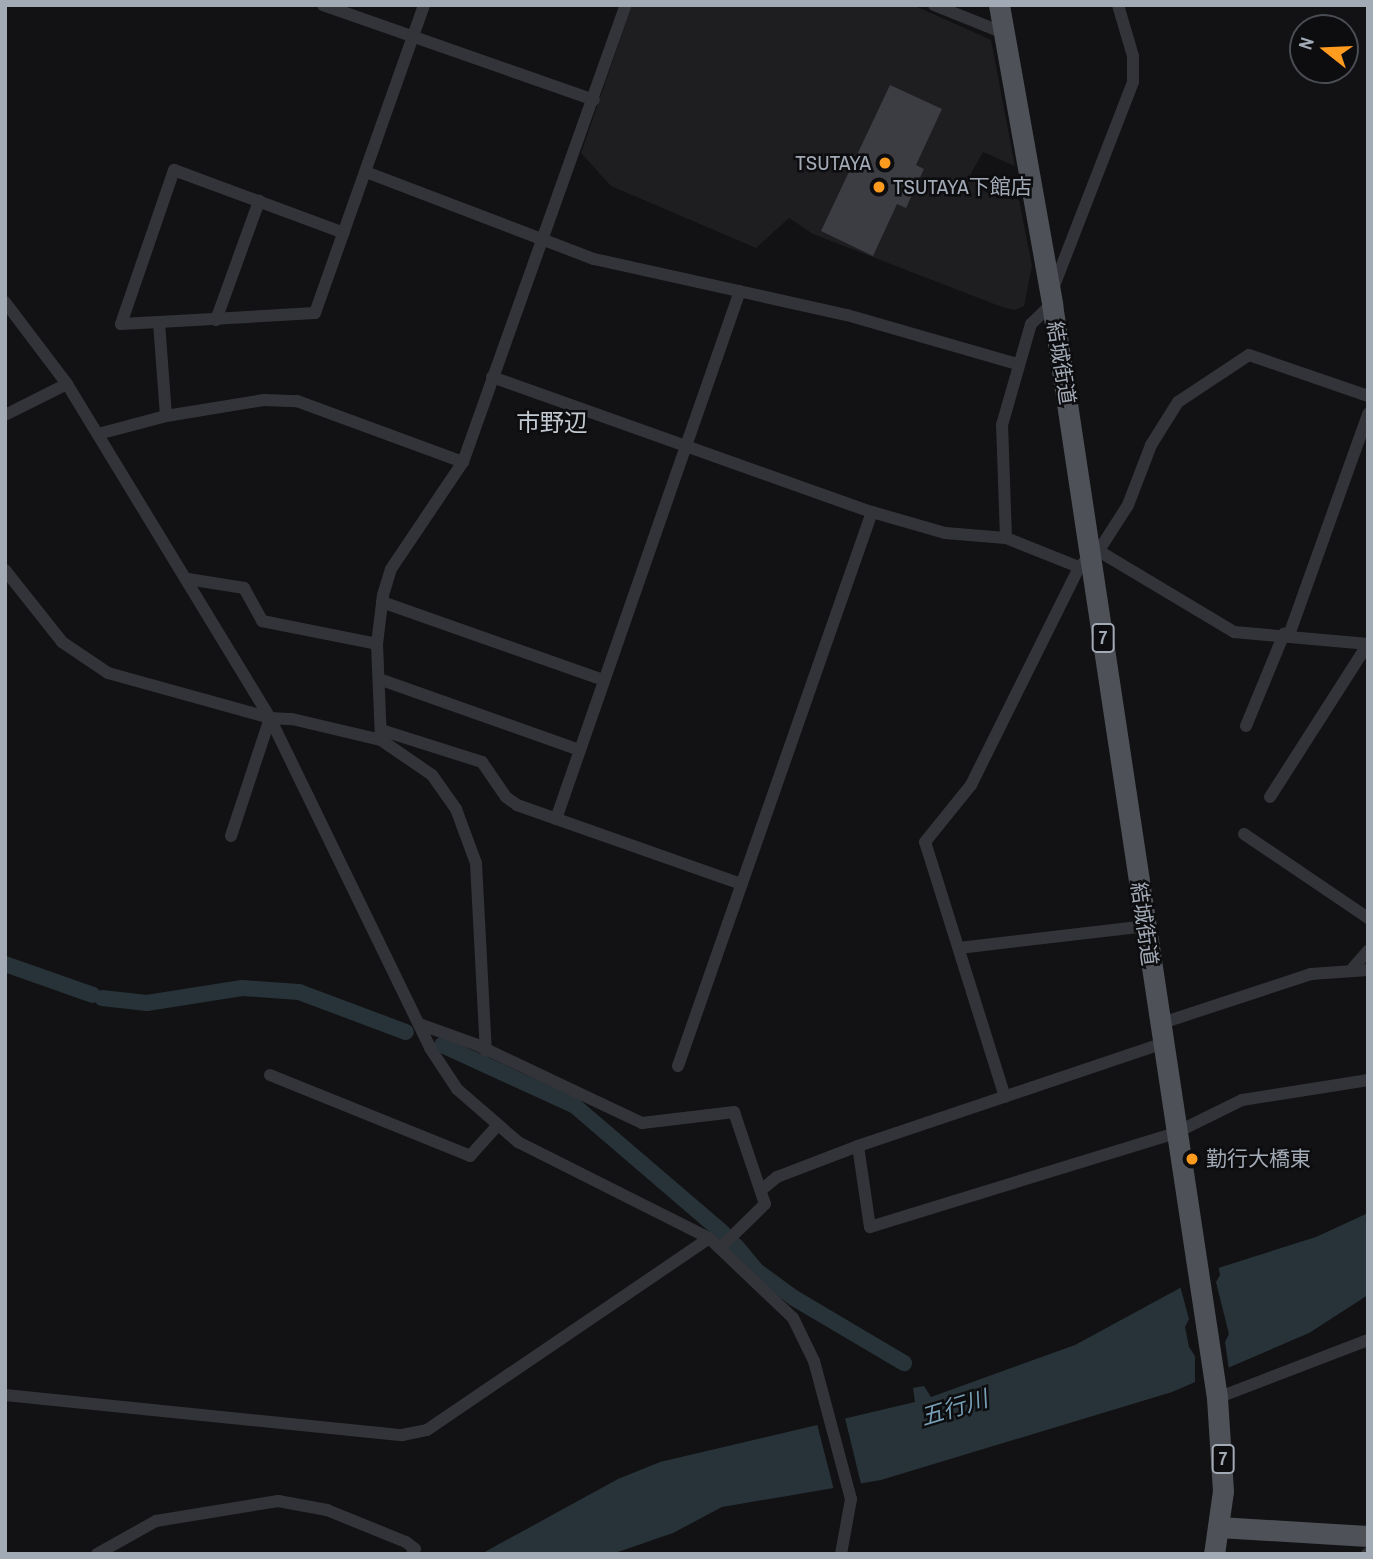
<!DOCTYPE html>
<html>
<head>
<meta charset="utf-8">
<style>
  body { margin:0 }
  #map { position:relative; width:1373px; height:1559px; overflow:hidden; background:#121214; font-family:"Archivo Narrow","Noto Sans JP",sans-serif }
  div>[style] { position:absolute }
  .built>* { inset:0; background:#1e1e21 }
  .water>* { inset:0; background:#273338 }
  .pier>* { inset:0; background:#121214 }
  .canal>* { height:16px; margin:-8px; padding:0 8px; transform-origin:8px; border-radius:8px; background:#273338 }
  .building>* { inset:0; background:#3c3d42 }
  .minor>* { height:12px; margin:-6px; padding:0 6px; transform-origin:6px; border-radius:6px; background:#333439 }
  .primary>* { height:21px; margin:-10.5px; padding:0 10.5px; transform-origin:10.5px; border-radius:10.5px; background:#4e5258 }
  .dots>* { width:19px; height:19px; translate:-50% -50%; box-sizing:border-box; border:4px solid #0d0d0f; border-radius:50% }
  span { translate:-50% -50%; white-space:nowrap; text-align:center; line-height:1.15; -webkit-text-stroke:5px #0d0d0f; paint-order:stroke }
  .shield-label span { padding:2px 5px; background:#0d0d0f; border:2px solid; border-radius:5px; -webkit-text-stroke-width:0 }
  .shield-label { font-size:19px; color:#a2aab6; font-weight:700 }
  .poi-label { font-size:21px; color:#a2aab6 }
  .right { translate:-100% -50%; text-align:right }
  .left { translate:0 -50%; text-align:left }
  .street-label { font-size:21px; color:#a2aab6 }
  .water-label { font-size:23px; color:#769eb4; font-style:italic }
  .quarter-label { font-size:24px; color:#c3c9d1 }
  .frame { position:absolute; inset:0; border:7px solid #a2aab6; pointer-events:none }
  .north { position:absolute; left:1289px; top:14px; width:70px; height:70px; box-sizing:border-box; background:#0d0d0f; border:2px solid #494c52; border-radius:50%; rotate:288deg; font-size:19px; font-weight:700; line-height:28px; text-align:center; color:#a2aab6 }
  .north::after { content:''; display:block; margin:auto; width:24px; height:32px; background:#ff9b1f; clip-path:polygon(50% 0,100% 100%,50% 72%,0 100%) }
</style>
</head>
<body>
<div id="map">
  <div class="built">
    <div style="clip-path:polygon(632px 5px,913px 5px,991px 40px,1015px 166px,983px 152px,970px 175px,1019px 200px,1032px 266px,1024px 306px,1015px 310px,1002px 307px,813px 234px,789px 218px,756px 248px,611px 186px,581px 153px)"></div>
  </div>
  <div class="water">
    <div style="clip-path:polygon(1368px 1213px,1368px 1295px,1309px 1333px,1172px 1392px,881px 1480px,722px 1507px,673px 1533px,612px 1554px,481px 1554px,618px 1479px,660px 1462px,915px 1402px,913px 1388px,924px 1386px,931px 1397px,1075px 1345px,1215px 1269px,1316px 1237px)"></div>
  </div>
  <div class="pier">
    <div style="clip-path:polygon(1218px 1264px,1220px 1275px,1216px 1282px,1229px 1334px,1225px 1342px,1229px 1370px,1195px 1386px,1195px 1356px,1189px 1347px,1185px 1327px,1189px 1319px,1179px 1282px)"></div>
    <div style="clip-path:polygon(844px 1414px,862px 1488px,835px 1494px,816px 1420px)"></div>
  </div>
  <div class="canal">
    <div style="left:5px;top:964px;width:93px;rotate:19.4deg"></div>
    <div style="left:102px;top:998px;width:45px;rotate:6.3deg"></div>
    <div style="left:147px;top:1003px;width:96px;rotate:-9deg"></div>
    <div style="left:242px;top:988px;width:57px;rotate:4deg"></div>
    <div style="left:299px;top:992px;width:114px;rotate:20.5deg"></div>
    <div style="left:442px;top:1045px;width:146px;rotate:24.6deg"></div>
    <div style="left:575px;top:1106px;width:195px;rotate:40.6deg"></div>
    <div style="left:736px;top:1246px;width:33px;rotate:50deg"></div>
    <div style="left:757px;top:1271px;width:46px;rotate:36.1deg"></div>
    <div style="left:794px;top:1298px;width:128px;rotate:30.6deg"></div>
  </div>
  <div class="building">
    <div style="clip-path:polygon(890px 85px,942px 109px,916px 165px,924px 169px,906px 208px,897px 204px,873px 256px,821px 231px)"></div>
  </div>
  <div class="minor">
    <div style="left:323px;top:5px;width:287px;rotate:19.3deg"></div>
    <div style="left:934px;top:5px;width:75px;rotate:21.8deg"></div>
    <div style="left:366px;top:172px;width:244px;rotate:20.9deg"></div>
    <div style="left:594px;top:259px;width:259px;rotate:12.5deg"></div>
    <div style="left:847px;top:315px;width:177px;rotate:16.1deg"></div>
    <div style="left:1052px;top:291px;width:224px;rotate:-68.8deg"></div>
    <div style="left:1133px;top:82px;width:26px;rotate:-90deg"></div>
    <div style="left:1133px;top:56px;width:53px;rotate:-106.4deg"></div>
    <div style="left:5px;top:302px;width:103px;rotate:52.9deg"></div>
    <div style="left:67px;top:384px;width:391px;rotate:58.7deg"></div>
    <div style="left:270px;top:718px;width:367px;rotate:64.1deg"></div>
    <div style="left:430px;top:1048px;width:49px;rotate:56.6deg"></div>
    <div style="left:457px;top:1089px;width:81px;rotate:41deg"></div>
    <div style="left:518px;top:1142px;width:214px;rotate:26.7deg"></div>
    <div style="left:709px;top:1238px;width:116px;rotate:43.6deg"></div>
    <div style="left:793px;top:1318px;width:48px;rotate:64deg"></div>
    <div style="left:814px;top:1361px;width:143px;rotate:75deg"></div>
    <div style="left:851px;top:1499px;width:56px;rotate:100.3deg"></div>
    <div style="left:216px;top:320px;width:127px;rotate:-70.1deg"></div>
    <div style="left:159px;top:322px;width:38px;rotate:177deg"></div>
    <div style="left:121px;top:324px;width:163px;rotate:-71deg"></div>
    <div style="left:174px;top:170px;width:181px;rotate:20.3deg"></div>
    <div style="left:492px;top:377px;width:403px;rotate:19.6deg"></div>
    <div style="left:872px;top:512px;width:76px;rotate:16deg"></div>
    <div style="left:945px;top:533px;width:61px;rotate:4.7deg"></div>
    <div style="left:1006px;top:538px;width:79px;rotate:21.7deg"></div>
    <div style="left:5px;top:415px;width:69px;rotate:-26.6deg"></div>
    <div style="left:166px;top:416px;width:94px;rotate:-94.3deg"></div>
    <div style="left:159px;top:322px;width:156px;rotate:-3.3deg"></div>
    <div style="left:315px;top:313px;width:327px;rotate:-70.5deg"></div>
    <div style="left:98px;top:434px;width:70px;rotate:-14.8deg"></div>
    <div style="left:166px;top:416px;width:99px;rotate:-9.3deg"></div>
    <div style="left:264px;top:400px;width:33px;rotate:2deg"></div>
    <div style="left:297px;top:401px;width:177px;rotate:20.2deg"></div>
    <div style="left:1006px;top:538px;width:113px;rotate:-92deg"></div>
    <div style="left:1002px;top:425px;width:105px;rotate:-74deg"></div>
    <div style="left:1031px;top:324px;width:29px;rotate:-44deg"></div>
    <div style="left:1097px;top:550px;width:160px;rotate:30.9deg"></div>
    <div style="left:1234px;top:632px;width:135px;rotate:5.1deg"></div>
    <div style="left:5px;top:570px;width:92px;rotate:51.6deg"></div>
    <div style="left:62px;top:642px;width:55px;rotate:34deg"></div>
    <div style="left:108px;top:673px;width:168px;rotate:15.5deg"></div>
    <div style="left:270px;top:718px;width:22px;rotate:3deg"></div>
    <div style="left:292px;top:719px;width:91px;rotate:13.3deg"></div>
    <div style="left:381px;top:740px;width:62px;rotate:34.5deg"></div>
    <div style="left:432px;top:775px;width:42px;rotate:54.8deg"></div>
    <div style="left:456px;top:809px;width:58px;rotate:69.7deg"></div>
    <div style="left:476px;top:863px;width:188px;rotate:87deg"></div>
    <div style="left:188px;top:579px;width:57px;rotate:9.1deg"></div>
    <div style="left:244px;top:588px;width:38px;rotate:61deg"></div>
    <div style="left:262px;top:621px;width:117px;rotate:11.3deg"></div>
    <div style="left:382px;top:602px;width:235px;rotate:19.4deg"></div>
    <div style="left:1289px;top:635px;width:235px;rotate:-70.3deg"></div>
    <div style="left:379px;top:679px;width:213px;rotate:19.5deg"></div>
    <div style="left:1246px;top:726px;width:100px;rotate:-67.6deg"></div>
    <div style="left:381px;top:730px;width:106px;rotate:17.6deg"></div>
    <div style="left:482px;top:762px;width:42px;rotate:55.6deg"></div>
    <div style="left:506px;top:797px;width:14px;rotate:36deg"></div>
    <div style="left:517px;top:805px;width:238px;rotate:19.4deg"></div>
    <div style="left:381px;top:740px;width:96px;rotate:-92.4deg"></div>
    <div style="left:377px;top:644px;width:49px;rotate:-83deg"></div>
    <div style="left:383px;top:595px;width:27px;rotate:-73deg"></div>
    <div style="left:391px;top:569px;width:129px;rotate:-56.1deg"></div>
    <div style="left:463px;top:462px;width:485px;rotate:-70.4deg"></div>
    <div style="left:1270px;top:797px;width:182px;rotate:-57.4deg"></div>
    <div style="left:556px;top:819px;width:559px;rotate:-70.79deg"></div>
    <div style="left:1244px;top:834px;width:150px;rotate:34.1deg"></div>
    <div style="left:231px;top:836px;width:124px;rotate:-71.7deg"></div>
    <div style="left:959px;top:948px;width:187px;rotate:-6.7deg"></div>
    <div style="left:1353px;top:968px;width:23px;rotate:-49deg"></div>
    <div style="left:419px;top:1024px;width:59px;rotate:19.7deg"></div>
    <div style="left:475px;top:1044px;width:185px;rotate:25.3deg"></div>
    <div style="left:642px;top:1123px;width:93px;rotate:-6.8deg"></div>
    <div style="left:734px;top:1112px;width:97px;rotate:71.4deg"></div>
    <div style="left:765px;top:1204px;width:63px;rotate:135.6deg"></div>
    <div style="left:1159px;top:1024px;width:160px;rotate:-18.2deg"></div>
    <div style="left:1311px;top:974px;width:57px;rotate:-4deg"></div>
    <div style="left:678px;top:1066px;width:587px;rotate:-70.7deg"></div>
    <div style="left:270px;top:1075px;width:216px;rotate:22deg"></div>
    <div style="left:470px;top:1156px;width:40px;rotate:-48deg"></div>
    <div style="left:1005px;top:1097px;width:267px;rotate:-107.4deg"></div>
    <div style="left:925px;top:842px;width:73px;rotate:-51.1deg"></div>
    <div style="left:971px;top:785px;width:243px;rotate:-63.6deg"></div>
    <div style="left:1079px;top:567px;width:33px;rotate:-44deg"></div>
    <div style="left:1103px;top:544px;width:46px;rotate:-57.3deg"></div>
    <div style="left:1128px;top:505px;width:64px;rotate:-69deg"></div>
    <div style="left:1151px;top:445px;width:51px;rotate:-57.9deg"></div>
    <div style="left:1178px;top:402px;width:85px;rotate:-33.5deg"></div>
    <div style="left:1249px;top:355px;width:126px;rotate:19deg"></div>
    <div style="left:858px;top:1146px;width:82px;rotate:81.6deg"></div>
    <div style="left:870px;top:1227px;width:319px;rotate:-17.1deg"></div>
    <div style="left:1175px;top:1133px;width:75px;rotate:-26.2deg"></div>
    <div style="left:1242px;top:1100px;width:128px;rotate:-9deg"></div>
    <div style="left:761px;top:1190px;width:21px;rotate:-39deg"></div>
    <div style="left:777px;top:1177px;width:87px;rotate:-20.9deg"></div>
    <div style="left:858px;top:1146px;width:320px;rotate:-18.6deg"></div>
    <div style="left:5px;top:1395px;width:399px;rotate:5.8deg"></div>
    <div style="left:402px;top:1435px;width:25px;rotate:-11deg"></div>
    <div style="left:427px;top:1430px;width:341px;rotate:-34.2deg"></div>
    <div style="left:1217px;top:1398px;width:162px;rotate:-21deg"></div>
    <div style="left:97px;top:1554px;width:68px;rotate:-29.2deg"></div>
    <div style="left:156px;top:1521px;width:124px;rotate:-9.3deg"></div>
    <div style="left:278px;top:1501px;width:50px;rotate:10.4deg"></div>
    <div style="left:327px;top:1510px;width:85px;rotate:22.1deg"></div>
    <div style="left:406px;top:1542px;width:11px;rotate:38deg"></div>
    <div style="left:415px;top:1549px;width:6px;rotate:121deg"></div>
    <div style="left:1367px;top:1554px;width:1px;rotate:-45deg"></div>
  </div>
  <div class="primary">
    <div style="left:999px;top:5px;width:304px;rotate:79.9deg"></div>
    <div style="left:1052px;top:304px;width:1106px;rotate:81.42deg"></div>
    <div style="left:1217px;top:1398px;width:93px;rotate:86.3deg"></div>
    <div style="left:1223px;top:1491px;width:64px;rotate:98.1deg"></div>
    <div style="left:1219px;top:1527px;width:149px;rotate:3.5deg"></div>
  </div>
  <div class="dots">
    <div style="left:885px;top:163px;background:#ff9b1f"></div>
    <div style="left:879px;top:187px;background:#ff9b1f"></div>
    <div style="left:1192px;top:1159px;background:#ff9b1f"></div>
  </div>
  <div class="shield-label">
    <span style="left:1103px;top:638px">7</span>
    <span style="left:1223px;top:1459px">7</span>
  </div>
  <div class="poi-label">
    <span class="right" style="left:871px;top:163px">TSUTAYA</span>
    <span class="left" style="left:893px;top:187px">TSUTAYA下館店</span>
    <span class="left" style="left:1206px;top:1159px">勤行大橋東</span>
  </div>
  <div class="street-label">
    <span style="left:1061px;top:363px;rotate:81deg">結城街道</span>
    <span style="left:1144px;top:924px;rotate:82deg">結城街道</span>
  </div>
  <div class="water-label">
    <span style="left:954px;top:1408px;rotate:-17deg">五行川</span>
  </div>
  <div class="quarter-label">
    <span style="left:552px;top:423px">市野辺</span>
  </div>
  <div class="frame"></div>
  <div class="north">N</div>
</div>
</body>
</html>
